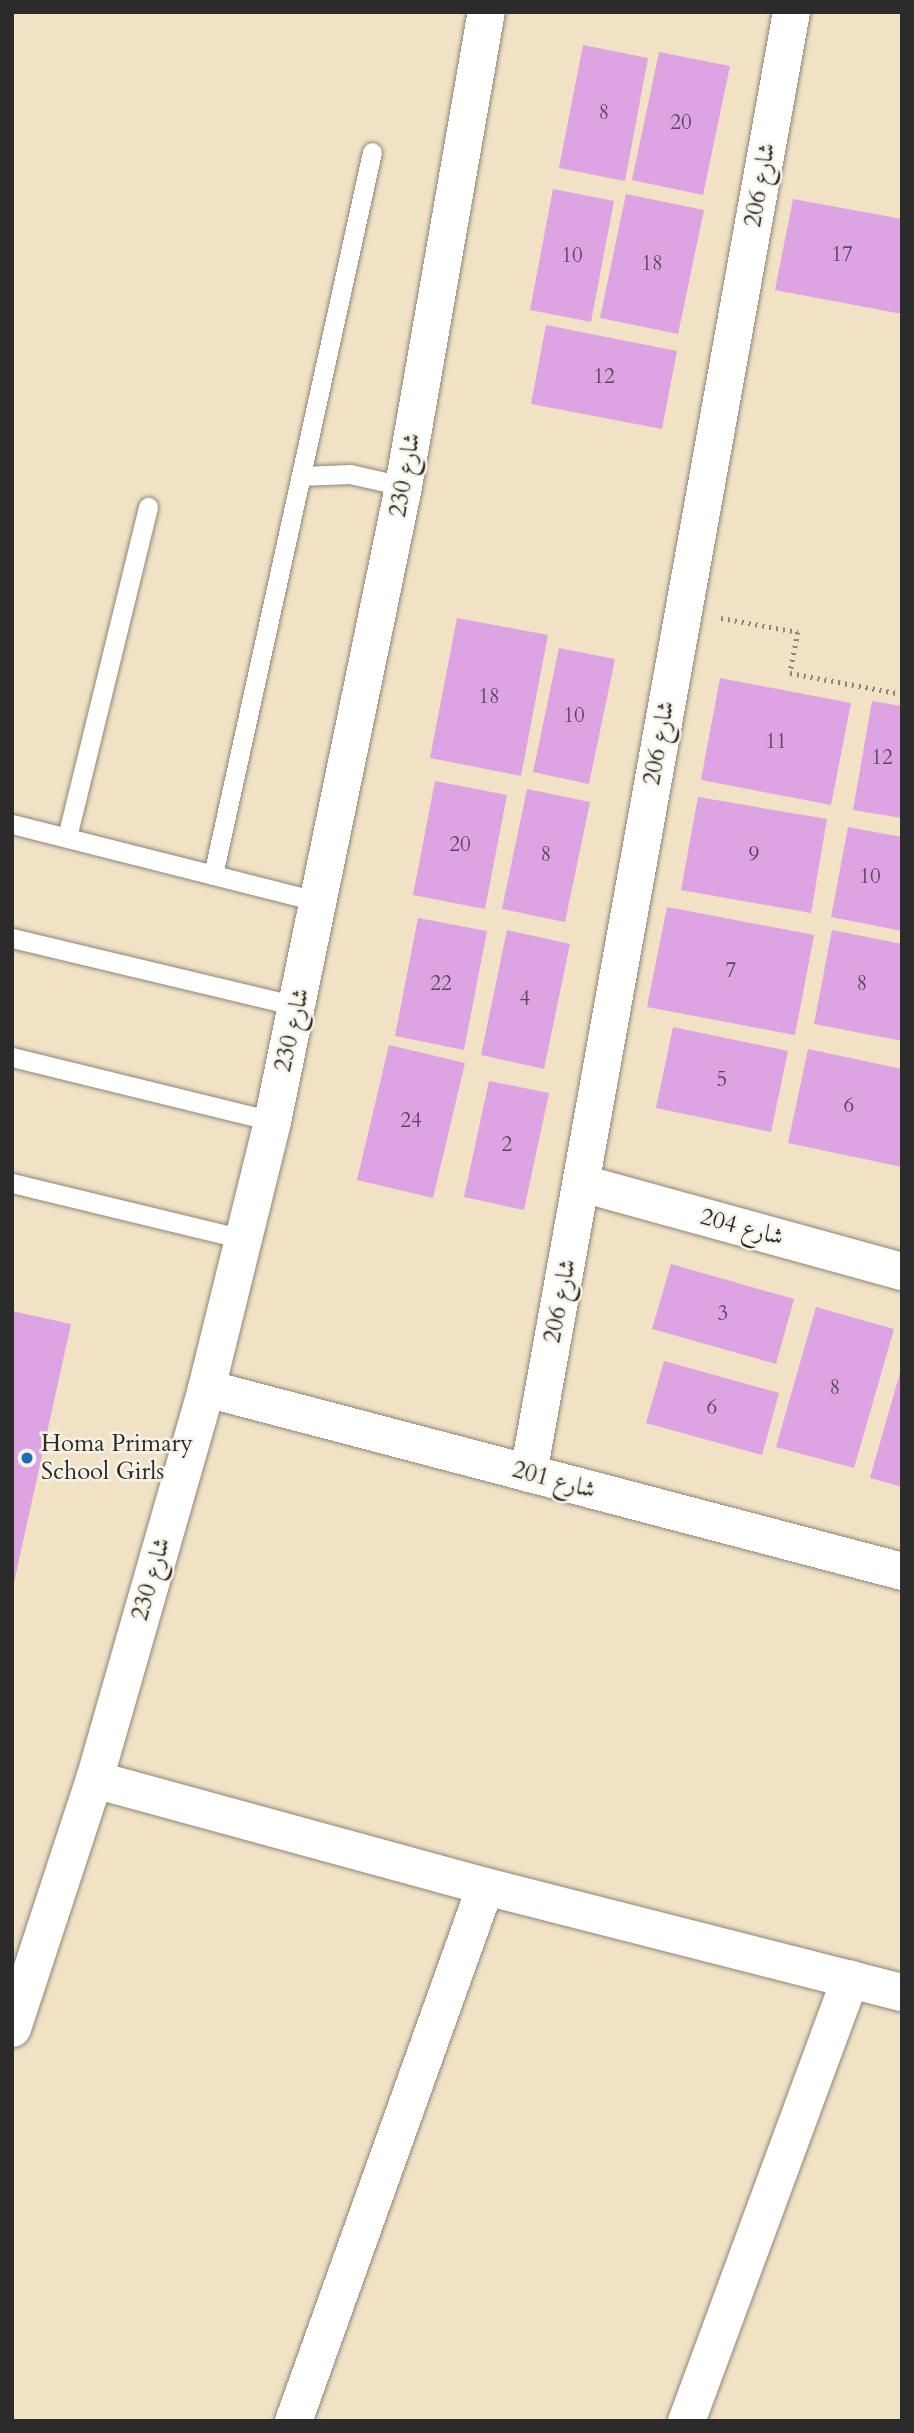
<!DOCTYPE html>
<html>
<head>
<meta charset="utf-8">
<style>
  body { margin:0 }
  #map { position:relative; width:914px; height:2433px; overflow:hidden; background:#f1e2c6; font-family:Cardo,Amiri,serif }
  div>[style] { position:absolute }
  .building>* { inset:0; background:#dda3e2 }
  .path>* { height:4.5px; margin-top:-2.25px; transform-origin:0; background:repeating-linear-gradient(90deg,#8e8678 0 2px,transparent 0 7px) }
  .roads { filter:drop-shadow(0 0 2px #8e8678) drop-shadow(0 0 2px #8e8678) }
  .lane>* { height:19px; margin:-9.5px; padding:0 9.5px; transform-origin:9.5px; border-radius:9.5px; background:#fff }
  .street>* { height:37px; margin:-18.5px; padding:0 18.5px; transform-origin:18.5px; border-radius:18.5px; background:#fff }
  .dots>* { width:19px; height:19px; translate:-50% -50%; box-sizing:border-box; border:4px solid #f7f3e8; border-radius:50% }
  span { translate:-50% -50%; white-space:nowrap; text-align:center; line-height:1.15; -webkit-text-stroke:5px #f7f3e8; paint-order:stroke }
  .number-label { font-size:21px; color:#584959 }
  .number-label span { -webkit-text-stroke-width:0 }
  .street-label { font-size:24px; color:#2b2b2b }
  .poi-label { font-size:24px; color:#2b2b2b }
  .left { translate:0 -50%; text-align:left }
  .frame { position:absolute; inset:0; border:14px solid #2b2b2b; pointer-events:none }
</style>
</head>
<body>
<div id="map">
  <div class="building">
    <div style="clip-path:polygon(583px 45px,648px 58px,625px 181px,559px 168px)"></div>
    <div style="clip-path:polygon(659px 52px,730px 66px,703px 195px,632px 180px)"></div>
    <div style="clip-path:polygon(553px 189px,614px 201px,591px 322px,530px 310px)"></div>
    <div style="clip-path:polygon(626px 194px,704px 210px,678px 334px,600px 318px)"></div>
    <div style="clip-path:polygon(793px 199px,902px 219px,902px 314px,775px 290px)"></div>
    <div style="clip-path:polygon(546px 325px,677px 351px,662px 429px,531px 404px)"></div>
    <div style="clip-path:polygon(457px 618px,548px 635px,521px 776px,430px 758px)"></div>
    <div style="clip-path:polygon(559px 648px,615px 659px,589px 784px,533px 772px)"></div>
    <div style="clip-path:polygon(720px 678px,851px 703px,831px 805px,701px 780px)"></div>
    <div style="clip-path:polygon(872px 701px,902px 706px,902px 818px,853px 810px)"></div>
    <div style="clip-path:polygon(435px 781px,507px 795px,485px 909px,413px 895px)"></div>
    <div style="clip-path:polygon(527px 789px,590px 802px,565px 922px,502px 909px)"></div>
    <div style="clip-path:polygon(698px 797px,827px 819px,811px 913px,681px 890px)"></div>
    <div style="clip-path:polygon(848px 827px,902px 837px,902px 931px,831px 917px)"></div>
    <div style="clip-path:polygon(667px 907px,814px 935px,795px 1035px,647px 1007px)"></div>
    <div style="clip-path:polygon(418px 918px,487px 931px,464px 1050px,395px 1036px)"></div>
    <div style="clip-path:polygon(507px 930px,570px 944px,544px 1069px,481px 1055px)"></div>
    <div style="clip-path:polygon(832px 930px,902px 944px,902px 1041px,814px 1024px)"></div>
    <div style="clip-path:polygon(673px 1027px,788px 1051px,771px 1132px,656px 1108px)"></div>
    <div style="clip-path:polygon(389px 1045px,465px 1063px,433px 1198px,357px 1180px)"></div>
    <div style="clip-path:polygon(808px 1049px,902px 1069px,902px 1167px,788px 1143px)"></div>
    <div style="clip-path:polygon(489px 1081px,549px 1093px,524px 1210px,464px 1197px)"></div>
    <div style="clip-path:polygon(671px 1264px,794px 1299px,776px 1364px,652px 1329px)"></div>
    <div style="clip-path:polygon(816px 1307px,894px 1329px,854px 1468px,776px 1447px)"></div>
    <div style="clip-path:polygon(12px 1311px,71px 1324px,13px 1587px,12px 1587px)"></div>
    <div style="clip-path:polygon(664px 1361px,779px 1393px,762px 1455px,646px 1423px)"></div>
    <div style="clip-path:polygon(901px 1369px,902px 1369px,902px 1487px,870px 1478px)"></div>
  </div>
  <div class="path">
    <div style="left:721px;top:618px;width:78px;rotate:10.3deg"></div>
    <div style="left:798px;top:632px;width:42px;rotate:101deg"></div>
    <div style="left:790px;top:673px;width:114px;rotate:10.6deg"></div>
  </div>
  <div class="roads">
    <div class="lane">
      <div style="left:301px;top:476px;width:49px;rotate:-2.3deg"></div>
      <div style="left:350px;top:474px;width:54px;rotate:12.8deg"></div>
      <div style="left:12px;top:824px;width:319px;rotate:14.2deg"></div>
      <div style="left:67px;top:837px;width:340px;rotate:-76.2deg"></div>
      <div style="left:213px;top:875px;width:740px;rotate:-77.6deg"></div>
      <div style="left:12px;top:938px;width:294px;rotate:13.4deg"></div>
      <div style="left:12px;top:1057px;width:268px;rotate:13.8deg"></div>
      <div style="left:12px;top:1183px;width:238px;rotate:13.6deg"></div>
    </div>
    <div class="street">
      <div style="left:582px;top:1183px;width:332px;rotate:15.4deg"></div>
      <div style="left:206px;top:1388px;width:720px;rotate:14.73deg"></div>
      <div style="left:528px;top:1473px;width:1484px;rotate:-79.8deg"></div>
      <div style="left:94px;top:1779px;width:405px;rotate:15.3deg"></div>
      <div style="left:485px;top:1886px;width:430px;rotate:14.3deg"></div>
      <div style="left:12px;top:2028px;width:262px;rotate:-71.8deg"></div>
      <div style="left:94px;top:1779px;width:407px;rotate:-74deg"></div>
      <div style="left:206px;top:1388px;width:275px;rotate:-76.1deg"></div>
      <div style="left:272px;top:1121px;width:648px;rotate:-78.34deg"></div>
      <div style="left:403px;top:486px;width:481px;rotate:-80.1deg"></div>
      <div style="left:293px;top:2421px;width:568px;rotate:-70.26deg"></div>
      <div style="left:686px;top:2421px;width:472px;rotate:-69.7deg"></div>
    </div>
  </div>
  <div class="dots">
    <div style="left:27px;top:1458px;background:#1f6fb2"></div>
  </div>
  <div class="number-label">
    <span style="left:604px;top:113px">8</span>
    <span style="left:681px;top:123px">20</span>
    <span style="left:842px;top:255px">17</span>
    <span style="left:572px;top:256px">10</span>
    <span style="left:652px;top:264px">18</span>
    <span style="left:604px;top:377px">12</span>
    <span style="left:489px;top:697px">18</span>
    <span style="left:574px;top:716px">10</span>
    <span style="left:776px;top:742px">11</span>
    <span style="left:882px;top:758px">12</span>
    <span style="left:460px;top:845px">20</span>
    <span style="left:546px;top:855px">8</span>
    <span style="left:754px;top:855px">9</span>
    <span style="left:870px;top:877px">10</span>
    <span style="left:731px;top:971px">7</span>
    <span style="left:441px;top:984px">22</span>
    <span style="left:862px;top:984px">8</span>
    <span style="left:525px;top:999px">4</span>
    <span style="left:722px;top:1080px">5</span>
    <span style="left:849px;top:1106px">6</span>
    <span style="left:411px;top:1121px">24</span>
    <span style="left:507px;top:1145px">2</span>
    <span style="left:723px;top:1314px">3</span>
    <span style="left:835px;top:1388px">8</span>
    <span style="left:712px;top:1408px">6</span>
  </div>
  <div class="street-label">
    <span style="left:760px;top:185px;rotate:-80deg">شارع 206</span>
    <span style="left:405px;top:475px;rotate:-80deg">شارع 230</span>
    <span style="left:659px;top:743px;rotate:-80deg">شارع 206</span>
    <span style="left:292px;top:1030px;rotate:-77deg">شارع 230</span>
    <span style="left:742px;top:1227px;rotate:15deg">شارع 204</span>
    <span style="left:560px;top:1301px;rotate:-79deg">شارع 206</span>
    <span style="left:554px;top:1480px;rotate:15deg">شارع 201</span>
    <span style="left:151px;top:1579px;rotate:-74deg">شارع 230</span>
  </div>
  <div class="poi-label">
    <span class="left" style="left:41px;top:1458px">Homa Primary<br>School Girls</span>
  </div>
  <div class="frame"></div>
</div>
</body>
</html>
